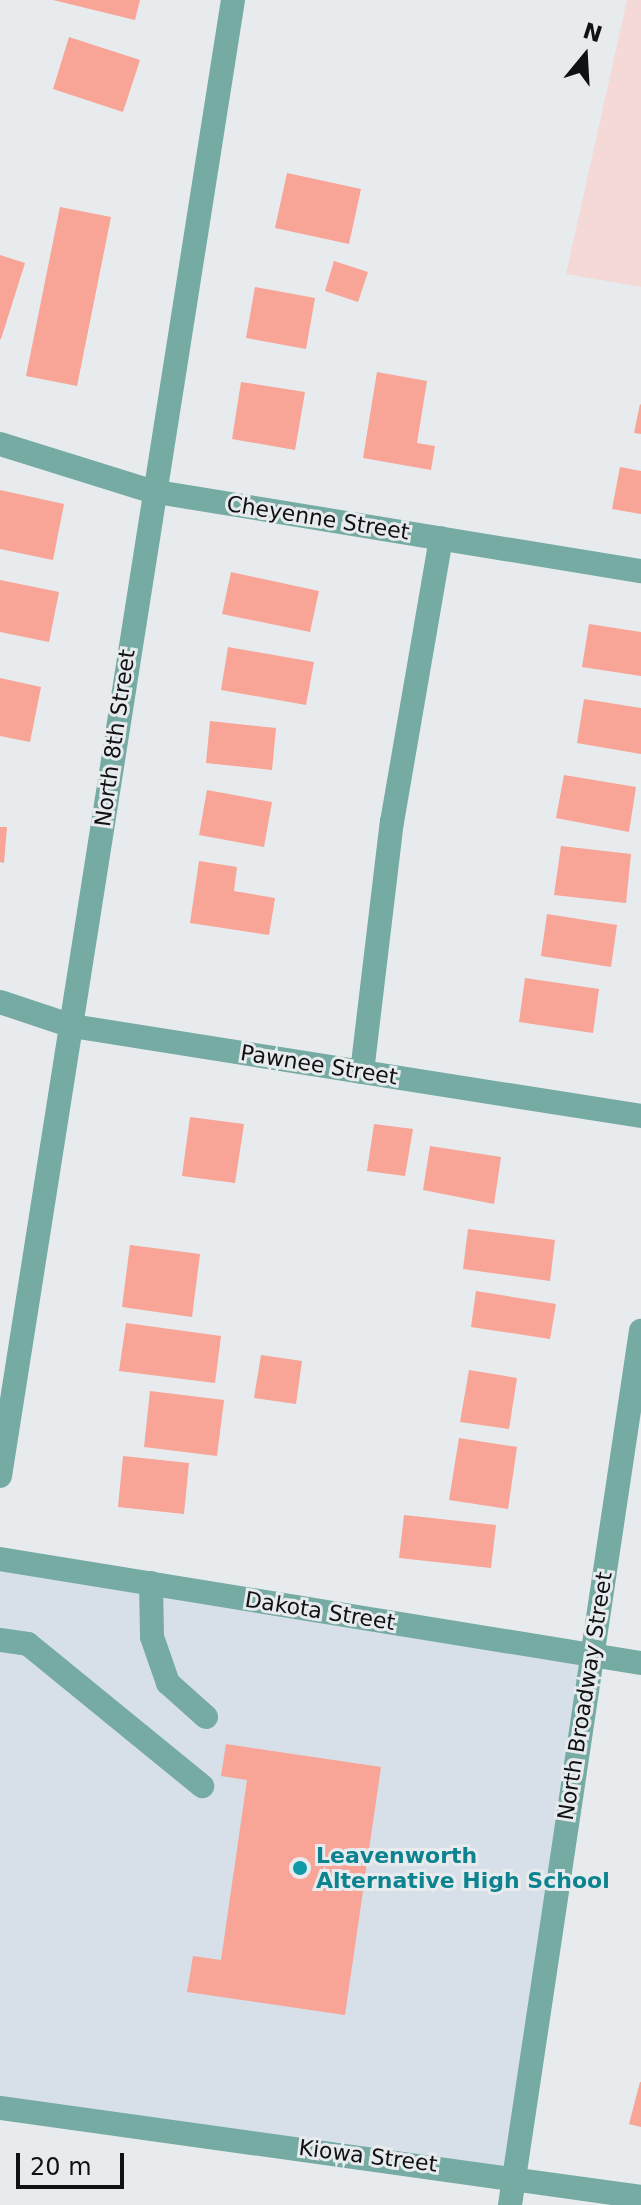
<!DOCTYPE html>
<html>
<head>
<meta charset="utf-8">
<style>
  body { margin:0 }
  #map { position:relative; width:641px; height:2205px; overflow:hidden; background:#e7ebee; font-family:"DejaVu Sans",sans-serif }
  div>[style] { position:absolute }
  .commercial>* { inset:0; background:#f4d9d7 }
  .built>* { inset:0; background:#d7e0e9 }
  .building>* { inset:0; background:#f8a496 }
  .minor>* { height:24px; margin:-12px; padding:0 12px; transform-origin:12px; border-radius:12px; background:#75aba2 }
  .dots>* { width:22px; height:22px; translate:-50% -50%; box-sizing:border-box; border:4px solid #e7ebee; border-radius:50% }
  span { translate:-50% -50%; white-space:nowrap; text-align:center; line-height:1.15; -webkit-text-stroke:6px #e7ebee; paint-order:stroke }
  .street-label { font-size:22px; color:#101112 }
  .culture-label { font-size:22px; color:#0d838f; font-weight:700 }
  .left { translate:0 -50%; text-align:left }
  .north { position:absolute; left:545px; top:16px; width:80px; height:80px; -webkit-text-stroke:6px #e7ebee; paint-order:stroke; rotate:18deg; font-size:22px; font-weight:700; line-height:32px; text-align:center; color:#101112 }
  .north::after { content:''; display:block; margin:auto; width:28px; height:36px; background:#101112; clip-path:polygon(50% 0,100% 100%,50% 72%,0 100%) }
  .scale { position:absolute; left:16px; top:2153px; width:108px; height:36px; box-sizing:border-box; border:4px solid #101112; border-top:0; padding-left:10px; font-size:24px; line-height:28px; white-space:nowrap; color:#101112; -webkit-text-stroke:6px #e7ebee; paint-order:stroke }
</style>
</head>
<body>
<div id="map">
  <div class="commercial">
    <div style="clip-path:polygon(627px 0,641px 0,641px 287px,566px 274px)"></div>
  </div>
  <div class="built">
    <div style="clip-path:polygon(0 1559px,591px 1655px,514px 2175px,0 2108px)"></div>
  </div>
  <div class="building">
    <div style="clip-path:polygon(53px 0,140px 0,135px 20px)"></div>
    <div style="clip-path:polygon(69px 37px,140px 60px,123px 112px,53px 89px)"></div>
    <div style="clip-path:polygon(287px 173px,361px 189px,349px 244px,275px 228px)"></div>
    <div style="clip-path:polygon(60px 207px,111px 217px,77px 386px,26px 376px)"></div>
    <div style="clip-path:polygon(0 255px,25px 263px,1px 339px,0 339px)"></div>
    <div style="clip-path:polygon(334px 261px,368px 272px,358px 302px,325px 291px)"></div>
    <div style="clip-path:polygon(255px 287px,315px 298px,306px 349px,246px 338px)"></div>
    <div style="clip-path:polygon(377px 372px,427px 381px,417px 443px,435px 446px,431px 470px,363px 458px)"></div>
    <div style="clip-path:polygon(241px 382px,305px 392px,295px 450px,232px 439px)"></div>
    <div style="clip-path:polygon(640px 404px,641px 405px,641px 434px,634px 433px)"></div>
    <div style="clip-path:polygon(620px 467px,641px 471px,641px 514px,612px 509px)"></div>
    <div style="clip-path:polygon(0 490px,64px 504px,53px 560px,0 549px)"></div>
    <div style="clip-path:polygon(231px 572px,319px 591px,310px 632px,222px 614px)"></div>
    <div style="clip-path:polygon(0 580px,59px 592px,49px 642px,0 632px)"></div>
    <div style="clip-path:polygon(589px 624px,641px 632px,641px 676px,582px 667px)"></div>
    <div style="clip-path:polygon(228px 647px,314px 662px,306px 705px,221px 690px)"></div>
    <div style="clip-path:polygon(0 678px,41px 687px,30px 742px,0 736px)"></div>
    <div style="clip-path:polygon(584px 699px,641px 708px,641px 754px,577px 743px)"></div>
    <div style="clip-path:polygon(210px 721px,276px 728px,272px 770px,206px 763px)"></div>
    <div style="clip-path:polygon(564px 775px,636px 787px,629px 832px,556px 818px)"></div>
    <div style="clip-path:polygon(207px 790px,272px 802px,264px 847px,199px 835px)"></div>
    <div style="clip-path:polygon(0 827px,7px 827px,4px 863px,0 862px)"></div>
    <div style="clip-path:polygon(561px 846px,631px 854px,626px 903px,554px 895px)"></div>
    <div style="clip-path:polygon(199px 861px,237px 867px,234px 891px,275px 898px,269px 935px,190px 923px)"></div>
    <div style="clip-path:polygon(547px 914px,617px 925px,611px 967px,541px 956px)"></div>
    <div style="clip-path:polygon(525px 978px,599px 989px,593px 1033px,519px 1022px)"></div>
    <div style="clip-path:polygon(190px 1117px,244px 1124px,235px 1183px,182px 1176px)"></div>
    <div style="clip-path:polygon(374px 1124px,413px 1129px,405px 1176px,367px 1171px)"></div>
    <div style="clip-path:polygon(430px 1146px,501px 1157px,494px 1204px,423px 1190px)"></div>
    <div style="clip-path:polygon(468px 1229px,555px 1240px,550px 1281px,463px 1269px)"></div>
    <div style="clip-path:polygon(130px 1245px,200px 1254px,192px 1317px,122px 1307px)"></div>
    <div style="clip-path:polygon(476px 1291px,556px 1304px,550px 1339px,471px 1327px)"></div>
    <div style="clip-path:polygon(126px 1323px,221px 1336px,215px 1383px,119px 1371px)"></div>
    <div style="clip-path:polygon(261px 1355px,302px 1361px,296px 1404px,254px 1398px)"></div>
    <div style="clip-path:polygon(469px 1370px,517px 1378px,509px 1429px,460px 1422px)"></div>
    <div style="clip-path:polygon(150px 1391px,224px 1400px,217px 1456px,144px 1447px)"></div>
    <div style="clip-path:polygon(459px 1438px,517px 1447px,508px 1509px,449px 1500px)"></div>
    <div style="clip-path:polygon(123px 1456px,189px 1463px,184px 1514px,118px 1507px)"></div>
    <div style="clip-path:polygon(404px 1515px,496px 1525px,491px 1568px,399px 1558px)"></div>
    <div style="clip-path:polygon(226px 1744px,381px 1767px,345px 2015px,187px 1992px,193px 1956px,221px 1960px,247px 1780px,221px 1776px)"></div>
    <div style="clip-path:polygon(640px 2082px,641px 2082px,641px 2127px,629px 2124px)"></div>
  </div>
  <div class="minor">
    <div style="left:0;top:444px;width:158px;rotate:17.3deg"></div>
    <div style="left:151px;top:491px;width:496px;rotate:9.3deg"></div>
    <div style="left:0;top:1002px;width:76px;rotate:18.4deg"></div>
    <div style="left:72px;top:1026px;width:576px;rotate:8.99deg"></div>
    <div style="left:362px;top:1072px;width:252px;rotate:-83.2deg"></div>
    <div style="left:392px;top:822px;width:288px;rotate:-80.2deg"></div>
    <div style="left:0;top:1476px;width:1494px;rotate:-81.03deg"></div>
    <div style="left:0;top:1559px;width:649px;rotate:9.22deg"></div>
    <div style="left:151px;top:1583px;width:54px;rotate:88.9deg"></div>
    <div style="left:152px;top:1637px;width:49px;rotate:70.8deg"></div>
    <div style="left:168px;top:1683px;width:51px;rotate:41.8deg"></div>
    <div style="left:0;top:1640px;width:28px;rotate:8deg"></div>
    <div style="left:28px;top:1644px;width:225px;rotate:39.2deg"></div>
    <div style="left:0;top:2108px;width:647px;rotate:7.9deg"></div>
    <div style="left:510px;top:2205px;width:884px;rotate:-81.48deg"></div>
  </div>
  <div class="dots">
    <div style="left:300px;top:1868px;background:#0f9aa8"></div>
  </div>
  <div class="street-label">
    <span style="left:318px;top:518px;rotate:9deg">Cheyenne Street</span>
    <span style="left:115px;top:738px;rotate:-82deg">North 8th Street</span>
    <span style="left:319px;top:1065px;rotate:9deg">Pawnee Street</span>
    <span style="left:320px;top:1611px;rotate:9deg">Dakota Street</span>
    <span style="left:585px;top:1696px;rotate:-81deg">North Broadway Street</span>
    <span style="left:368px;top:2156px;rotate:7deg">Kiowa Street</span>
  </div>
  <div class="culture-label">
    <span class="left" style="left:316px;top:1868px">Leavenworth<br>Alternative High School</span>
  </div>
  <div class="north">N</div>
  <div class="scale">20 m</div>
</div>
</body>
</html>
